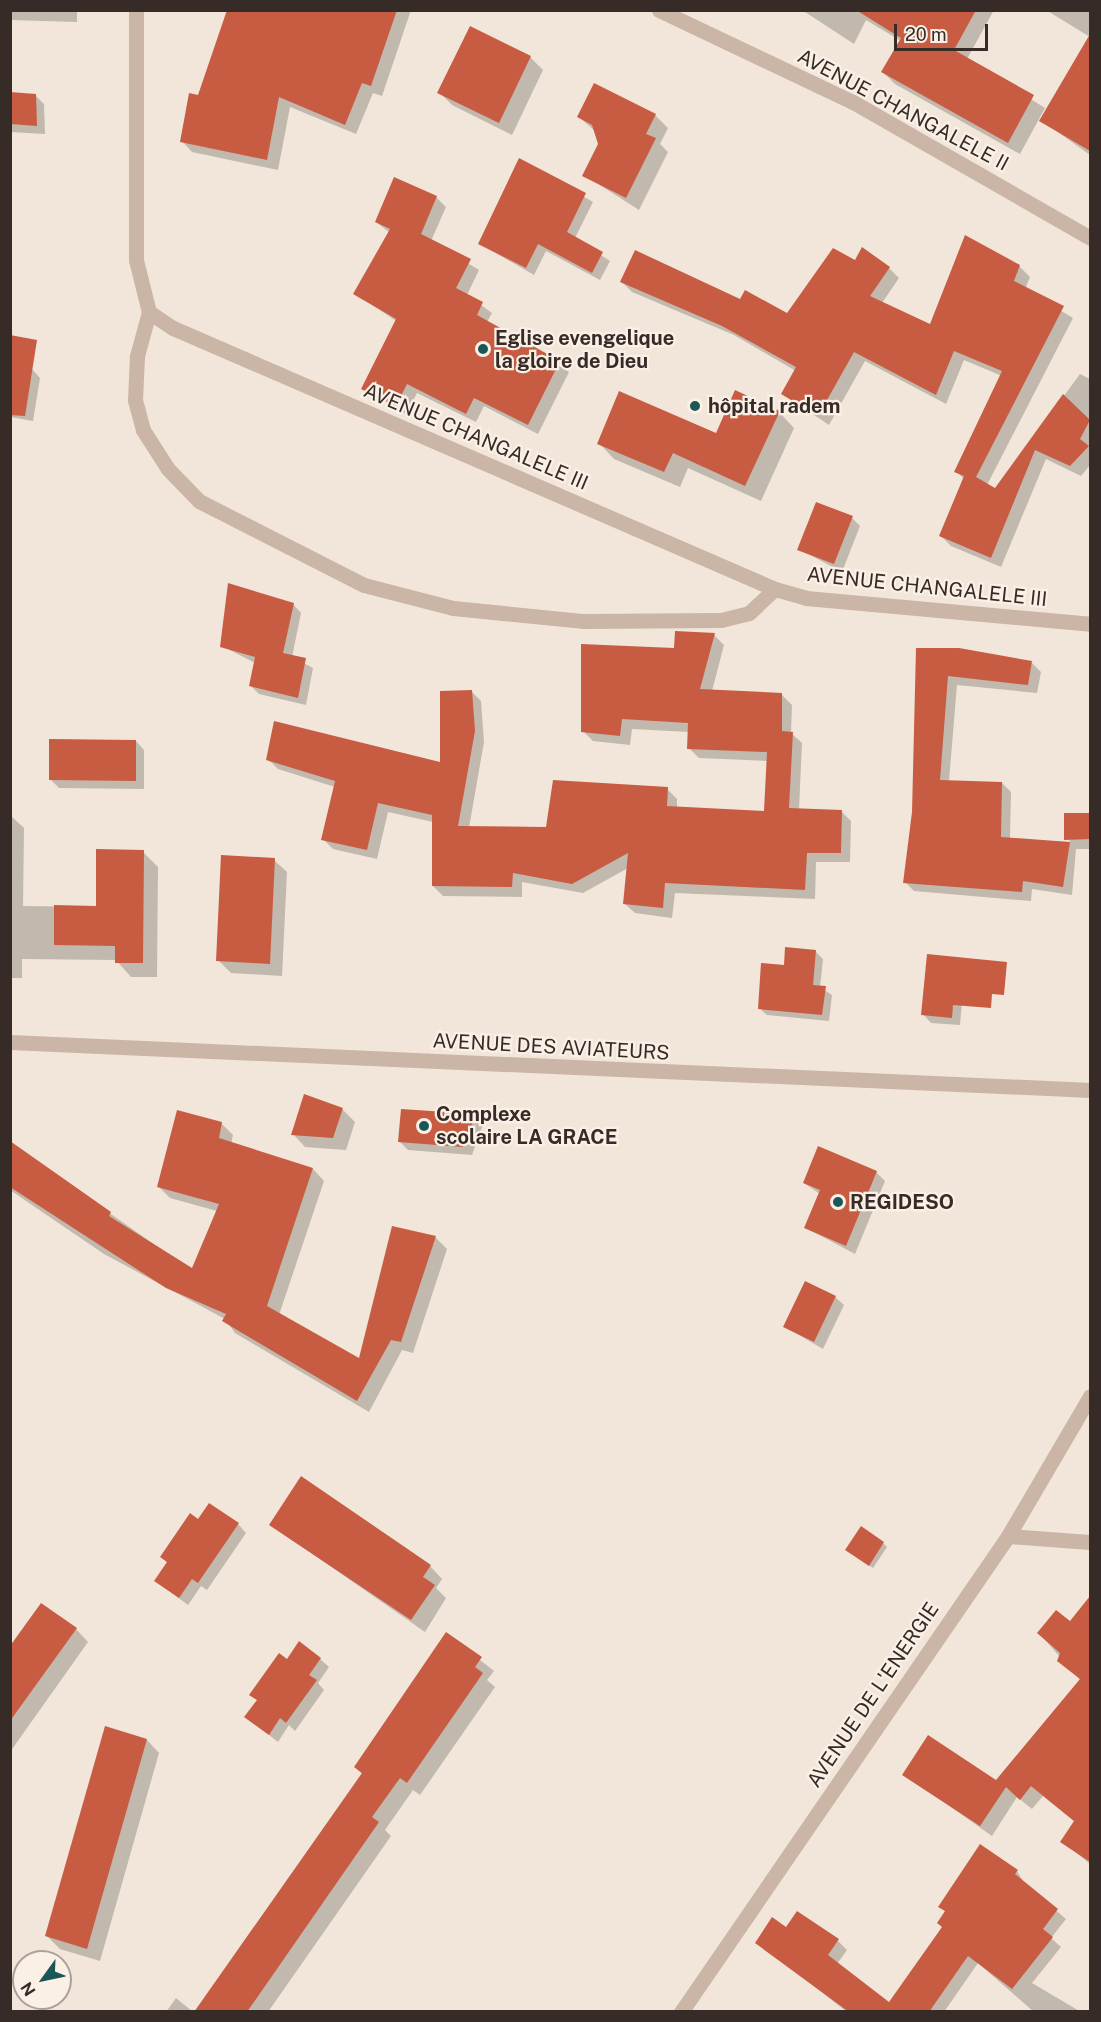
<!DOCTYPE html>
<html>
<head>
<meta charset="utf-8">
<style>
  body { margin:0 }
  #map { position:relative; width:1101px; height:2022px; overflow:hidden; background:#f2e6da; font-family:"Public Sans",sans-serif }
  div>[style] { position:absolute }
  .shadow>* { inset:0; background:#0003 }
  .building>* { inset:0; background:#c85c42 }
  .minor>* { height:15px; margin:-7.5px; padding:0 7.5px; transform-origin:7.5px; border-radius:7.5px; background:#cab5a6 }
  .dots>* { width:16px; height:16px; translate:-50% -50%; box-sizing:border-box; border:3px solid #faf0e6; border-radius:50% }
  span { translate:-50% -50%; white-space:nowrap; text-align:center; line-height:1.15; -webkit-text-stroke:4.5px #faf0e6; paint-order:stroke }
  .street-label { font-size:20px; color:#362b27 }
  .poi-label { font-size:20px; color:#362b27; font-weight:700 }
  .left { translate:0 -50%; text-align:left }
  .frame { position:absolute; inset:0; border:12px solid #362b27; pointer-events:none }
  .north { position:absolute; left:12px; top:1950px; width:60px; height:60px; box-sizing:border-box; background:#faf0e6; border:2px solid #aca19a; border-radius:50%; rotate:237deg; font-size:16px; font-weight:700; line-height:24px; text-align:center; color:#362b27 }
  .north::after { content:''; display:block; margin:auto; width:21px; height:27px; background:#1c5758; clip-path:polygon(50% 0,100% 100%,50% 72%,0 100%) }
  .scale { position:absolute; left:894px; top:24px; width:94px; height:27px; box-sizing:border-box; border:3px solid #362b27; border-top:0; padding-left:8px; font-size:18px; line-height:21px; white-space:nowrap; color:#362b27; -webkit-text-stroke:4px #faf0e6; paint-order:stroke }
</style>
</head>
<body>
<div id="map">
  <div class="shadow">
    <div style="clip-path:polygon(10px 10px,77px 10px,77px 22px,10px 20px)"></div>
    <div style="clip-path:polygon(231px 10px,411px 10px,382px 96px,373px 93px,356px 134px,290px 107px,278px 170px,192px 152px,182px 141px)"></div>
    <div style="clip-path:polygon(802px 10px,994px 10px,967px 59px,1045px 108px,1020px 154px,895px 84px,883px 72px,901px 41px,866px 20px,854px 44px)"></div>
    <div style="clip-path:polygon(1046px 10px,1090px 10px,1090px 155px,1041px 120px,1090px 37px)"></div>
    <div style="clip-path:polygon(471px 28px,530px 57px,543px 70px,512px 135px,452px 105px,439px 92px)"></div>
    <div style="clip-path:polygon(10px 94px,35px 95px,44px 104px,45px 134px,10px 132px)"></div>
    <div style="clip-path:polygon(655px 115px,668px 128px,660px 144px,668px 152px,639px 210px,584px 175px,600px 144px,596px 132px,579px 117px)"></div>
    <div style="clip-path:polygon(519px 160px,593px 202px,575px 238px,610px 261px,600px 280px,546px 251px,534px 275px,480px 244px)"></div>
    <div style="clip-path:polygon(436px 197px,446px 207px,431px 241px,479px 270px,467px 295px,492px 313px,487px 322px,569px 372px,538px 434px,484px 406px,476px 422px,417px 393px,406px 414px,363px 388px,396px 321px,355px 293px,390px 233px,376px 222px)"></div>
    <div style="clip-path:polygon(966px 238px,1019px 266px,1030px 277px,1025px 289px,1073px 318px,987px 485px,995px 490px,1080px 374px,1090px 379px,1090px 465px,1081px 476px,1046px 459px,1001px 567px,951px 546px,941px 536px,964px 479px,956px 471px,1002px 376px,964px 360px,946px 404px,865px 361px,829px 425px,783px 394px,796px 371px,734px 335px,632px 292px,622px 282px,741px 301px,788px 315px,855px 262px,889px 268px,899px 278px,882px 303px,931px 326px)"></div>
    <div style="clip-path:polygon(32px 369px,40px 378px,33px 421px,10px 417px,10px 371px)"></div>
    <div style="clip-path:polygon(779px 412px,794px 428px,761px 501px,688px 468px,680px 487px,614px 459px,599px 443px,717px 435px)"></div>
    <div style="clip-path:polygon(852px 518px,860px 526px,842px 572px,799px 549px)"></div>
    <div style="clip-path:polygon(293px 604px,301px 613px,292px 657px,313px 668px,306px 705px,259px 694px,251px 686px,255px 663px,222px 646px)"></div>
    <div style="clip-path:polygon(714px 635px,724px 645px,712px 691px,782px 695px,792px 705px,791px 733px,802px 743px,799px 810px,841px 811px,851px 821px,850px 862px,816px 862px,815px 899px,675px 893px,672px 918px,635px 913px,625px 904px,628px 868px,583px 893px,522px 882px,522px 897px,443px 896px,433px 886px,433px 822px,388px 812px,377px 859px,333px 849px,323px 839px,335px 787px,278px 769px,268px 759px,441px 764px,471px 691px,481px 701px,484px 742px,469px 828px,547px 829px,667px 789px,677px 799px,677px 808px,766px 813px,768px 761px,699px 758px,689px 748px,689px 732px,632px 729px,630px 745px,593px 741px,583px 731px,675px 649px)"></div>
    <div style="clip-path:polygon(918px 649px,1031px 662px,1041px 672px,1037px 693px,957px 685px,949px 781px,1002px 783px,1011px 792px,1010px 839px,1070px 843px,1065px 814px,1090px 814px,1090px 849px,1076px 849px,1072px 895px,1032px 889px,1031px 901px,914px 891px,905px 882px,914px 812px)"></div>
    <div style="clip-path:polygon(136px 741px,144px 750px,144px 789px,59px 788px,50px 779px)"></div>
    <div style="clip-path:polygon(10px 815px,24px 828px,23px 906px,98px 907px,143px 852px,158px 867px,157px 977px,131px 977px,116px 960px,22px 959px,22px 978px,10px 978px)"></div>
    <div style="clip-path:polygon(274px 860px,287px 872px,282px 976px,231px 973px,218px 960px)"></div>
    <div style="clip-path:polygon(816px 952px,823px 959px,820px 987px,832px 995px,829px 1021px,767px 1015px,759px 1008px,785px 966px)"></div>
    <div style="clip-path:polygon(965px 967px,960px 1025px,931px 1023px,923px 1014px)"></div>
    <div style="clip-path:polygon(342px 1109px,355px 1122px,346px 1150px,305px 1147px,293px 1134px)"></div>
    <div style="clip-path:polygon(475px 1116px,483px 1124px,472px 1155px,408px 1150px,400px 1142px)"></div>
    <div style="clip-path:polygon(221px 1123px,233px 1135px,231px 1144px,313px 1169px,324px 1181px,279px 1315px,360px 1360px,393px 1228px,436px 1238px,447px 1249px,413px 1353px,402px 1350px,369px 1412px,235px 1333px,225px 1319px,104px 1254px,10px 1190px,10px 1143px,192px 1271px,217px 1211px,170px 1198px,159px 1187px)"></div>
    <div style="clip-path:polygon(876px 1172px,885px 1181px,855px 1254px,806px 1228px,820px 1194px,804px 1183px)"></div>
    <div style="clip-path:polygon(835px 1297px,844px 1305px,823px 1349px,785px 1327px)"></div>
    <div style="clip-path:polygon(199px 1521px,238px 1524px,246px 1533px,207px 1590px,201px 1586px,188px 1605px,156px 1581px,168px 1563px,162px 1557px)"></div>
    <div style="clip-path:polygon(271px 1525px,430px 1566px,442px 1579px,436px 1588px,446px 1598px,425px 1632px)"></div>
    <div style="clip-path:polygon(883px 1543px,887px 1547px,873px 1568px,851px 1553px)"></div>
    <div style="clip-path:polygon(1090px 1599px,1090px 1738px,1084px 1746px,1090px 1751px,1090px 1864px,1062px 1841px,1075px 1822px,1043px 1796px,1032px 1809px,1017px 1797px,992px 1836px,904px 1774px,997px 1782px,1080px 1680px,1039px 1633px,1070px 1623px)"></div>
    <div style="clip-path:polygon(76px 1629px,88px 1642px,10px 1752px,10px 1648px)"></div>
    <div style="clip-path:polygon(447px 1634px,494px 1671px,487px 1680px,495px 1687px,420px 1795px,413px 1790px,385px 1830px,391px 1836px,268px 2012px,229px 2012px,362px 1774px,355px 1767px)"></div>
    <div style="clip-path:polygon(320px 1659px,329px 1667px,318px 1683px,324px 1690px,295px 1731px,289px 1725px,278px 1742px,246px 1717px,258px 1701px,251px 1695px,287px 1661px)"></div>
    <div style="clip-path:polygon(106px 1728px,147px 1740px,159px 1753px,100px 1961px,60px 1949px,47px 1936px)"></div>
    <div style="clip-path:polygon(1017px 1871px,1024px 1883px,1066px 1919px,1051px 1938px,1061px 1947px,1032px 1983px,1081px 2012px,1034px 2012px,978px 1963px,944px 2012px,847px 2012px,757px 1942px,787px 1929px,838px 1941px,847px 1950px,837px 1964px,890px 2004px,943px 1927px,946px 1912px,940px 1906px)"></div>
    <div style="clip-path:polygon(176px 1998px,193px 2012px,166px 2012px)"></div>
  </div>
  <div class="building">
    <div style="clip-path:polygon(227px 10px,397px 10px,371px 86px,362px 83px,345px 125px,279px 97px,267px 160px,180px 142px,189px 93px,198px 95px)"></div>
    <div style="clip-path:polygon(856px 10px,976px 10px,954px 50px,1034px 95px,1008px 143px,881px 72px,901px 38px)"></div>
    <div style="clip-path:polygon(470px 26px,531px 56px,499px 123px,437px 93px)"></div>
    <div style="clip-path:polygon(1090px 34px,1090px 151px,1039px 121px)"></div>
    <div style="clip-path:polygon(594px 83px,656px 114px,646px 134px,656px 138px,626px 198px,582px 176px,598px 144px,592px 125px,577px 117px)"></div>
    <div style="clip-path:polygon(10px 92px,36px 94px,37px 126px,10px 124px)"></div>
    <div style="clip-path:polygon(519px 158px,586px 193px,567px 232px,603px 252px,592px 273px,538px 244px,526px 268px,478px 244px)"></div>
    <div style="clip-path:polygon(394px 177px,437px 196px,421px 234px,471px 259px,456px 288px,483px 302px,477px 315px,560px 361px,528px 425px,474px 398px,466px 414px,407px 384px,396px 406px,361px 389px,396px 319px,353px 294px,390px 229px,375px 222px)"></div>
    <div style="clip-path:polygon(965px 235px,1020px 265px,1014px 281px,1064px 306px,976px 477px,995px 488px,1063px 394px,1090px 420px,1080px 439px,1089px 446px,1070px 466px,1035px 450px,991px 558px,939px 536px,964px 476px,954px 472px,1002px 371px,954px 351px,936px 395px,854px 352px,818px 416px,781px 394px,796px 367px,722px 326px,620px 282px,635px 250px,740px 299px,745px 290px,787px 313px,833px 248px,855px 260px,862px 247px,890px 267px,870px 296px,930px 324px)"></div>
    <div style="clip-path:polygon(10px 335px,37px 340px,25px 416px,10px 415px)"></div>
    <div style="clip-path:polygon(735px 390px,780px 411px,745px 486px,673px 453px,664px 472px,597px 444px,619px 391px,716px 433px)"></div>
    <div style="clip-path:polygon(816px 502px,853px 516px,834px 564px,797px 550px)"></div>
    <div style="clip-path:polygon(228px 583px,294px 603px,283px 653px,306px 658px,298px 698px,249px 686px,255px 657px,220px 647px)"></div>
    <div style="clip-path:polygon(675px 631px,715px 633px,700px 689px,782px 693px,782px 731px,793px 732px,789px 808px,842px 810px,841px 853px,807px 853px,805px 890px,665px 883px,663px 908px,623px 904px,628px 853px,572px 884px,513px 873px,512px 887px,432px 886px,432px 815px,378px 803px,367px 850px,321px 840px,335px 781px,266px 760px,274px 721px,440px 762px,440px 691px,472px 690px,475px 731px,458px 826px,546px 827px,553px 780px,668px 787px,667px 806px,764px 811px,767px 752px,687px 749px,688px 723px,622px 719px,620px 736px,581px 732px,581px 644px,674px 648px)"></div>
    <div style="clip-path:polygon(916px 648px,959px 648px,1032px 661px,1028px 685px,948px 676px,940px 780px,1002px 782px,1001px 837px,1070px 842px,1063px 887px,1023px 881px,1022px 892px,903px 883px,912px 812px)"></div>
    <div style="clip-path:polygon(49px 739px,136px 740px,136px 781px,49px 780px)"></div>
    <div style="clip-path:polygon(1064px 813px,1090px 813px,1090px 839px,1064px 840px)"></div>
    <div style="clip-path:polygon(96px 849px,144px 850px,143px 963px,115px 963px,115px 946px,54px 945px,54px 905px,96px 906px)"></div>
    <div style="clip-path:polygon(221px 855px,275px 858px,270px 964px,216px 961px)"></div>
    <div style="clip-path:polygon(785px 947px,816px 950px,813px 985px,826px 986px,822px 1015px,758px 1009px,761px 963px,784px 965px)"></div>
    <div style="clip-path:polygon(927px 954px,1007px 962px,1004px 995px,992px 994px,991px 1008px,953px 1005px,952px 1018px,921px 1015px)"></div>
    <div style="clip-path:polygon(304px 1094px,343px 1108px,333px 1138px,291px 1135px)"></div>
    <div style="clip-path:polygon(401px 1109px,476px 1114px,463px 1147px,398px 1142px)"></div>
    <div style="clip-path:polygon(177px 1110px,222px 1122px,219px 1138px,313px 1168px,267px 1306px,359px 1358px,392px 1226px,436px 1236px,401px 1342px,391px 1340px,357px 1401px,222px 1321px,226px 1314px,166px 1288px,10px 1187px,10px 1141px,111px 1212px,109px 1216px,192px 1268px,219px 1204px,157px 1187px)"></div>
    <div style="clip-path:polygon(818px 1146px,877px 1171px,846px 1246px,804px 1228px,820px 1190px,803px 1183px)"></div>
    <div style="clip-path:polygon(805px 1281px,836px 1296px,814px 1342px,783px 1327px)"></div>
    <div style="clip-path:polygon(301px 1476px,431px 1565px,423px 1577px,435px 1585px,411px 1620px,269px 1525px)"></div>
    <div style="clip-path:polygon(209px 1503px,239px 1523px,198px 1583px,192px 1579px,179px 1598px,154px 1581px,167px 1562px,160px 1557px,190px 1513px,198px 1519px)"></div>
    <div style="clip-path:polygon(861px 1526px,884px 1542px,869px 1566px,845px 1550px)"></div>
    <div style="clip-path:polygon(1090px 1596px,1090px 1862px,1060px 1842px,1074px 1821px,1031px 1786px,1020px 1800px,1006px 1787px,980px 1826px,902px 1775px,928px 1735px,996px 1780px,1080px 1679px,1057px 1661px,1060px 1653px,1037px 1633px,1056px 1610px,1070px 1621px)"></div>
    <div style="clip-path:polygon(41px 1603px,77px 1628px,10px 1721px,10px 1646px)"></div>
    <div style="clip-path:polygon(446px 1632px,482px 1657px,475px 1667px,483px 1673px,407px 1783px,400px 1778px,372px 1817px,379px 1822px,247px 2012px,194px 2012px,362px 1773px,354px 1767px)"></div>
    <div style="clip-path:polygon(299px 1641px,321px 1658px,309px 1675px,317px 1680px,286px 1723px,280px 1718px,269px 1735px,244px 1717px,257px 1700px,249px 1695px,279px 1653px,287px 1659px)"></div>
    <div style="clip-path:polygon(105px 1726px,147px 1739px,87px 1949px,45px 1936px)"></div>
    <div style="clip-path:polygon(980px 1844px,1018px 1870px,1015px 1874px,1058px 1909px,1043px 1929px,1053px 1937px,1012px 1989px,968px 1956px,929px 2012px,849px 2012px,755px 1943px,772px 1917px,786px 1927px,797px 1911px,839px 1939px,828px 1955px,889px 2002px,942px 1927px,937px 1923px,945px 1911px,938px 1907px)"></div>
  </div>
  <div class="minor">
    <div style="left:136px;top:10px;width:250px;rotate:90deg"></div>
    <div style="left:136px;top:260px;width:54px;rotate:76deg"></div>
    <div style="left:149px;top:312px;width:29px;rotate:34deg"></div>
    <div style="left:173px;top:328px;width:656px;rotate:23.44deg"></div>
    <div style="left:775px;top:589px;width:32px;rotate:16deg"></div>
    <div style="left:806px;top:598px;width:285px;rotate:5.2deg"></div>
    <div style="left:659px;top:10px;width:215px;rotate:25.4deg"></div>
    <div style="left:853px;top:102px;width:273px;rotate:29.8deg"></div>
    <div style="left:149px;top:312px;width:46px;rotate:105.3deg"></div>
    <div style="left:137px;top:356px;width:44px;rotate:92.6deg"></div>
    <div style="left:135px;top:400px;width:31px;rotate:75deg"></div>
    <div style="left:143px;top:430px;width:46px;rotate:57.3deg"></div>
    <div style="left:168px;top:469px;width:45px;rotate:45.9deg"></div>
    <div style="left:199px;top:501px;width:185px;rotate:27deg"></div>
    <div style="left:364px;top:585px;width:92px;rotate:14.5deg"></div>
    <div style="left:453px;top:608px;width:132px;rotate:5.7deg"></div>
    <div style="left:584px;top:621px;width:137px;rotate:-0.4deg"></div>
    <div style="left:721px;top:620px;width:29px;rotate:-14deg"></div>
    <div style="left:749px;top:613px;width:35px;rotate:-43deg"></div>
    <div style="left:10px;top:1042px;width:1081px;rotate:2.54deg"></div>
    <div style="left:1008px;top:1536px;width:82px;rotate:4.2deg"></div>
    <div style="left:681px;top:2012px;width:577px;rotate:-55.51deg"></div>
    <div style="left:1008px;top:1536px;width:162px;rotate:-59.6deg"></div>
  </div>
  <div class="dots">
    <div style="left:483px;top:349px;background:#1c5758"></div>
    <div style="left:695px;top:406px;background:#1c5758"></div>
    <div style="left:424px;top:1126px;background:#1c5758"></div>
    <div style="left:838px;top:1202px;background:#1c5758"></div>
  </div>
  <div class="street-label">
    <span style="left:903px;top:110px;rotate:28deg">AVENUE CHANGALELE II</span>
    <span style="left:476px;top:437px;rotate:23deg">AVENUE CHANGALELE III</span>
    <span style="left:927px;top:587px;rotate:6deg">AVENUE CHANGALELE III</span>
    <span style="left:551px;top:1047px;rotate:3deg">AVENUE DES AVIATEURS</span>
    <span style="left:873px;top:1695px;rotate:-56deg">AVENUE DE L'ENERGIE</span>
  </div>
  <div class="poi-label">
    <span class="left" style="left:495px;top:350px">Eglise evengelique<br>la gloire de Dieu</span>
    <span class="left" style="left:708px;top:406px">hôpital radem</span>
    <span class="left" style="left:436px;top:1126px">Complexe<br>scolaire LA GRACE</span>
    <span class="left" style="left:850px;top:1202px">REGIDESO</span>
  </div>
  <div class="frame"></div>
  <div class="north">N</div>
  <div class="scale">20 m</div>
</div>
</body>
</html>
